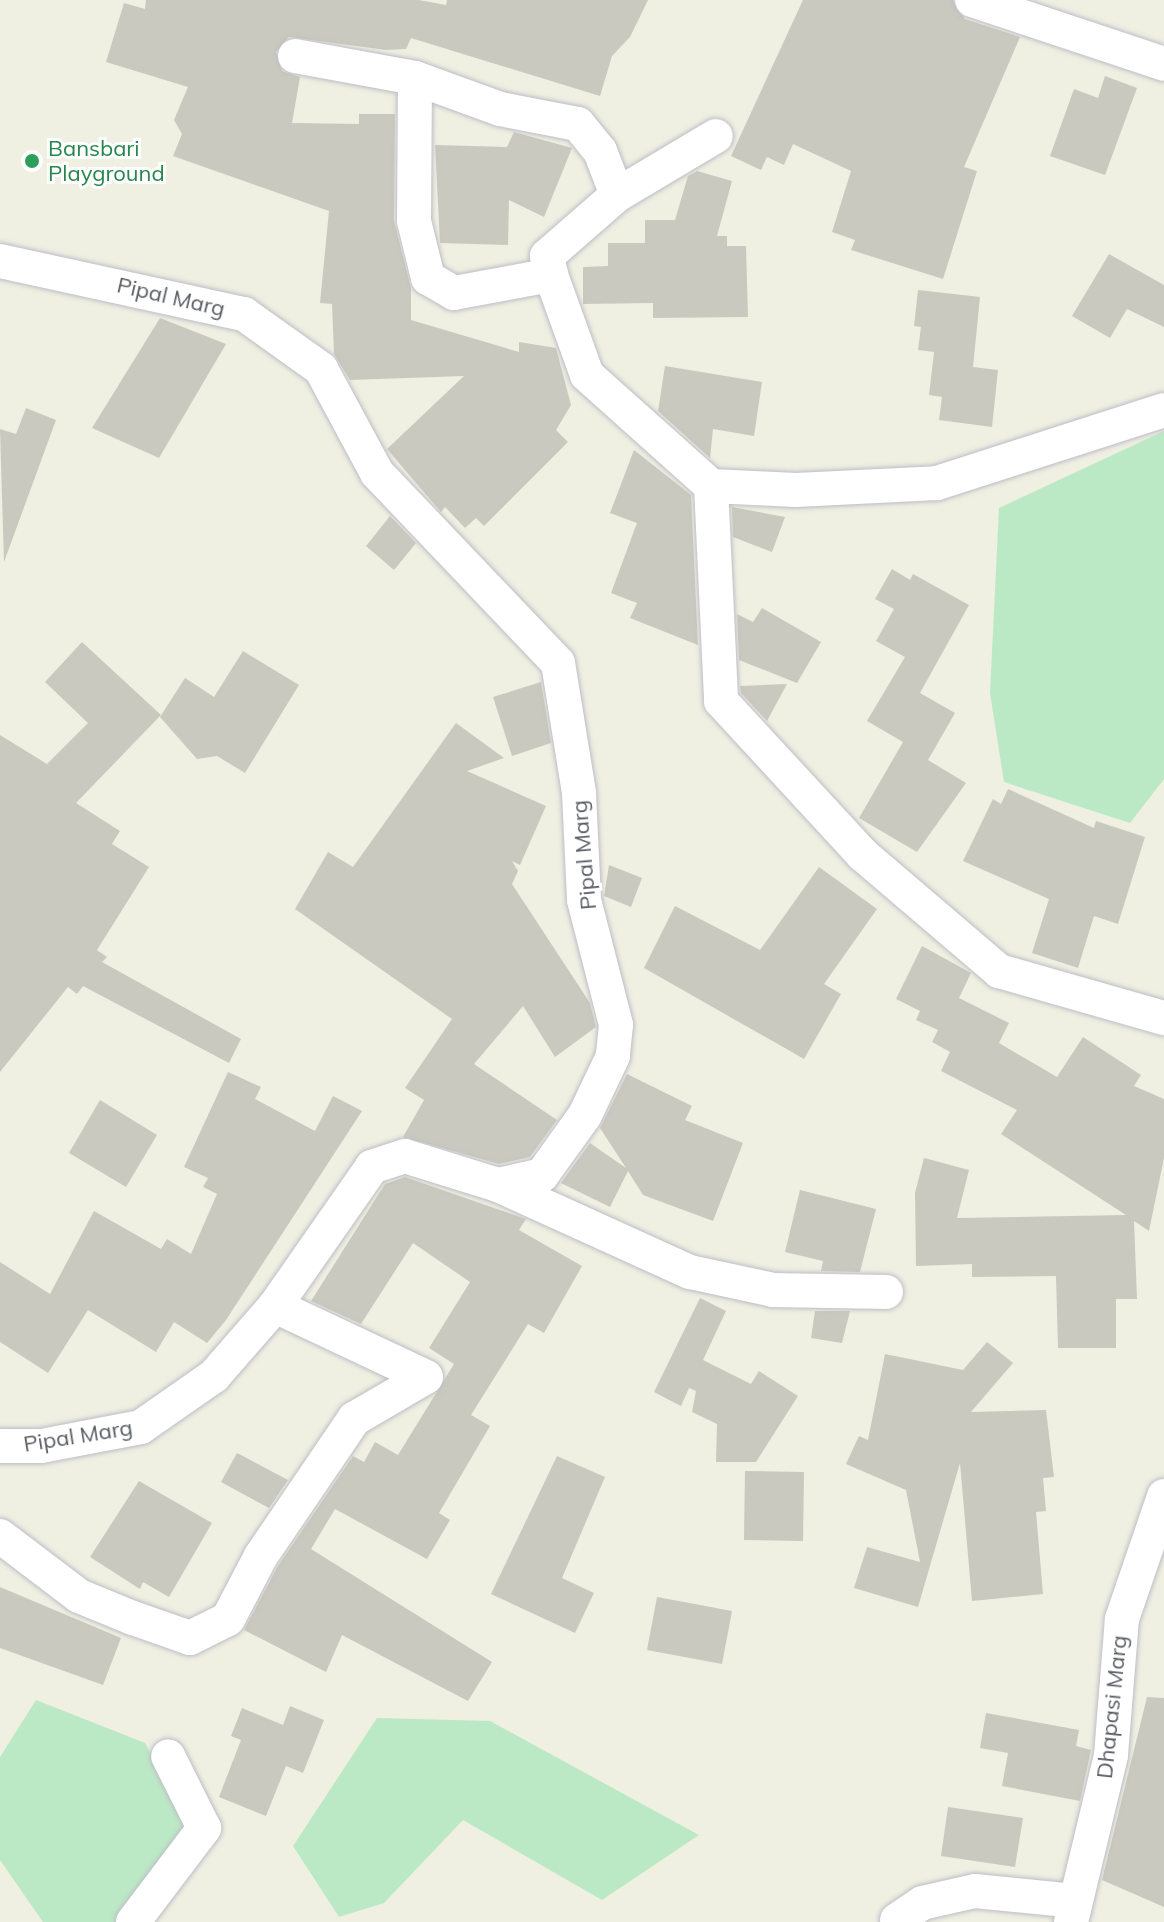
<!DOCTYPE html>
<html>
<head>
<meta charset="utf-8">
<style>
  body { margin:0 }
  #map { position:relative; width:1164px; height:1922px; overflow:hidden; background:#efefe2; font-family:Mulish,sans-serif }
  div>[style] { position:absolute }
  .green>* { inset:0; background:#bce9c5 }
  .building>* { inset:0; background:#cac9bf }
  .roads { filter:drop-shadow(0 0 2px #bcbec5) drop-shadow(0 0 2px #bcbec5) }
  .minor>* { height:34px; margin:-17px; padding:0 17px; transform-origin:17px; border-radius:17px; background:#fff }
  .dots>* { width:22px; height:22px; translate:-50% -50%; box-sizing:border-box; border:4px solid #fff; border-radius:50% }
  span { translate:-50% -50%; white-space:nowrap; text-align:center; line-height:1.15; -webkit-text-stroke:6px #fff; paint-order:stroke }
  .leisure-label { font-size:22px; color:#27864d }
  .left { translate:0 -50%; text-align:left }
  .street-label { font-size:22px; color:#5a5d64 }
</style>
</head>
<body>
<div id="map">
  <div class="green">
    <div style="clip-path:polygon(1164px 431px,1164px 779px,1130px 823px,1004px 782px,990px 693px,999px 508px)"></div>
    <div style="clip-path:polygon(36px 1700px,145px 1743px,202px 1848px,147px 1922px,43px 1922px,0 1860px,0 1757px)"></div>
    <div style="clip-path:polygon(377px 1718px,490px 1721px,699px 1835px,602px 1900px,463px 1820px,384px 1903px,339px 1917px,293px 1846px)"></div>
  </div>
  <div class="building">
    <div style="clip-path:polygon(146px 0,419px 0,446px 5px,447px 0,648px 0,630px 37px,612px 56px,600px 96px,411px 38px,406px 49px,386px 50px,289px 37px,276px 52px,282px 71px,300px 77px,292px 123px,359px 124px,359px 114px,395px 114px,394px 221px,411px 288px,411px 320px,519px 352px,519px 342px,556px 348px,571px 405px,556px 430px,568px 442px,484px 526px,476px 518px,465px 528px,445px 507px,441px 512px,387px 449px,464px 376px,350px 380px,334px 354px,332px 304px,320px 303px,329px 211px,173px 156px,182px 134px,174px 120px,188px 87px,106px 62px,124px 3px,145px 9px)"></div>
    <div style="clip-path:polygon(803px 0,953px 0,965px 19px,1020px 37px,964px 167px,977px 171px,943px 279px,851px 250px,855px 240px,832px 232px,851px 171px,793px 144px,784px 165px,767px 157px,761px 170px,731px 156px)"></div>
    <div style="clip-path:polygon(1105px 76px,1137px 88px,1105px 175px,1050px 156px,1074px 89px,1098px 98px)"></div>
    <div style="clip-path:polygon(514px 132px,572px 148px,544px 217px,509px 200px,508px 245px,440px 243px,435px 145px,507px 147px)"></div>
    <div style="clip-path:polygon(697px 171px,732px 181px,717px 236px,727px 236px,727px 246px,746px 246px,748px 317px,653px 318px,653px 303px,583px 304px,583px 267px,608px 266px,608px 243px,645px 243px,645px 220px,675px 220px,688px 176px)"></div>
    <div style="clip-path:polygon(1109px 254px,1164px 285px,1164px 327px,1127px 309px,1110px 338px,1072px 316px)"></div>
    <div style="clip-path:polygon(918px 290px,980px 297px,973px 367px,998px 370px,992px 427px,939px 420px,942px 397px,929px 395px,934px 352px,918px 350px,921px 327px,914px 326px)"></div>
    <div style="clip-path:polygon(160px 318px,226px 344px,159px 458px,92px 428px)"></div>
    <div style="clip-path:polygon(665px 366px,762px 382px,754px 436px,713px 429px,710px 458px,658px 411px)"></div>
    <div style="clip-path:polygon(26px 408px,56px 420px,4px 562px,0 429px,16px 434px)"></div>
    <div style="clip-path:polygon(634px 450px,691px 495px,698px 645px,630px 618px,637px 603px,611px 593px,637px 523px,610px 513px)"></div>
    <div style="clip-path:polygon(732px 507px,785px 517px,772px 552px,733px 537px)"></div>
    <div style="clip-path:polygon(390px 516px,416px 543px,394px 570px,366px 546px)"></div>
    <div style="clip-path:polygon(892px 569px,910px 580px,913px 574px,969px 605px,920px 693px,955px 713px,928px 760px,966px 783px,917px 852px,859px 818px,903px 742px,867px 721px,905px 657px,876px 641px,894px 609px,875px 599px)"></div>
    <div style="clip-path:polygon(762px 608px,821px 642px,797px 683px,739px 660px,737px 614px,753px 622px)"></div>
    <div style="clip-path:polygon(82px 642px,161px 715px,76px 803px,120px 831px,112px 844px,149px 867px,97px 950px,107px 957px,102px 962px,241px 1039px,229px 1063px,83px 986px,77px 994px,68px 987px,0 1072px,0 735px,47px 764px,88px 723px,45px 682px)"></div>
    <div style="clip-path:polygon(243px 651px,299px 685px,245px 773px,217px 756px,197px 759px,160px 717px,185px 678px,214px 697px)"></div>
    <div style="clip-path:polygon(541px 682px,551px 743px,512px 756px,493px 697px)"></div>
    <div style="clip-path:polygon(787px 684px,767px 721px,741px 693px,740px 686px)"></div>
    <div style="clip-path:polygon(456px 723px,504px 758px,467px 771px,546px 806px,520px 865px,512px 861px,518px 871px,512px 884px,590px 1003px,596px 1027px,555px 1057px,523px 1006px,474px 1064px,557px 1120px,530px 1157px,499px 1164px,403px 1137px,424px 1100px,405px 1088px,452px 1019px,295px 909px,328px 852px,353px 867px)"></div>
    <div style="clip-path:polygon(1008px 789px,1094px 828px,1096px 821px,1145px 837px,1118px 924px,1094px 916px,1078px 968px,1032px 953px,1049px 899px,963px 861px,993px 799px,1001px 804px)"></div>
    <div style="clip-path:polygon(609px 865px,642px 878px,631px 907px,604px 896px)"></div>
    <div style="clip-path:polygon(819px 867px,877px 909px,824px 984px,841px 994px,804px 1059px,644px 968px,675px 906px,760px 950px)"></div>
    <div style="clip-path:polygon(922px 946px,971px 973px,959px 998px,1009px 1023px,999px 1043px,1057px 1077px,1083px 1037px,1141px 1075px,1134px 1086px,1164px 1099px,1164px 1158px,1149px 1231px,1134px 1221px,1137px 1299px,1116px 1299px,1116px 1348px,1058px 1348px,1056px 1276px,972px 1277px,972px 1264px,916px 1266px,915px 1193px,924px 1158px,969px 1170px,957px 1218px,1126px 1215px,1001px 1134px,1017px 1110px,941px 1071px,950px 1052px,932px 1042px,938px 1030px,916px 1020px,920px 1011px,896px 999px)"></div>
    <div style="clip-path:polygon(228px 1072px,261px 1087px,255px 1099px,315px 1131px,333px 1096px,362px 1111px,226px 1320px,207px 1343px,174px 1322px,156px 1352px,88px 1310px,48px 1373px,0 1342px,0 1262px,50px 1294px,94px 1211px,161px 1249px,167px 1239px,191px 1254px,217px 1194px,203px 1187px,208px 1178px,184px 1167px)"></div>
    <div style="clip-path:polygon(627px 1074px,692px 1106px,685px 1120px,743px 1143px,713px 1221px,643px 1195px,628px 1171px,610px 1207px,561px 1183px,590px 1143px,626px 1168px,600px 1128px)"></div>
    <div style="clip-path:polygon(100px 1100px,157px 1135px,126px 1187px,69px 1153px)"></div>
    <div style="clip-path:polygon(405px 1177px,526px 1219px,519px 1230px,582px 1266px,544px 1333px,528px 1324px,471px 1415px,490px 1426px,439px 1513px,450px 1520px,427px 1559px,335px 1509px,311px 1549px,492px 1662px,468px 1701px,342px 1635px,326px 1672px,244px 1630px,278px 1566px,353px 1456px,364px 1462px,375px 1442px,398px 1455px,454px 1364px,429px 1348px,470px 1282px,413px 1243px,361px 1324px,311px 1301px,385px 1184px)"></div>
    <div style="clip-path:polygon(800px 1190px,876px 1209px,860px 1272px,821px 1271px,823px 1261px,785px 1252px)"></div>
    <div style="clip-path:polygon(700px 1298px,726px 1311px,703px 1360px,751px 1384px,759px 1371px,798px 1396px,756px 1462px,716px 1462px,717px 1424px,692px 1412px,696px 1391px,689px 1388px,681px 1406px,654px 1392px)"></div>
    <div style="clip-path:polygon(815px 1311px,850px 1311px,842px 1343px,811px 1338px)"></div>
    <div style="clip-path:polygon(987px 1342px,1013px 1363px,971px 1412px,1046px 1410px,1054px 1477px,1043px 1478px,1046px 1511px,1036px 1512px,1043px 1594px,972px 1601px,960px 1463px,918px 1607px,854px 1588px,867px 1547px,920px 1562px,906px 1490px,846px 1464px,859px 1436px,868px 1440px,885px 1354px,963px 1370px)"></div>
    <div style="clip-path:polygon(237px 1453px,288px 1480px,269px 1508px,221px 1482px)"></div>
    <div style="clip-path:polygon(557px 1456px,605px 1477px,562px 1578px,594px 1593px,575px 1633px,491px 1594px)"></div>
    <div style="clip-path:polygon(745px 1471px,804px 1472px,803px 1541px,744px 1540px)"></div>
    <div style="clip-path:polygon(139px 1481px,212px 1523px,169px 1597px,143px 1582px,140px 1589px,90px 1557px)"></div>
    <div style="clip-path:polygon(0 1587px,121px 1638px,103px 1685px,0 1648px)"></div>
    <div style="clip-path:polygon(657px 1597px,732px 1611px,722px 1664px,647px 1650px)"></div>
    <div style="clip-path:polygon(1147px 1697px,1164px 1698px,1164px 1907px,1102px 1880px)"></div>
    <div style="clip-path:polygon(290px 1706px,324px 1720px,303px 1773px,286px 1766px,266px 1816px,219px 1797px,241px 1740px,231px 1736px,242px 1708px,283px 1725px)"></div>
    <div style="clip-path:polygon(986px 1713px,1079px 1730px,1076px 1746px,1091px 1750px,1080px 1801px,1002px 1786px,1008px 1753px,980px 1748px)"></div>
    <div style="clip-path:polygon(948px 1807px,1023px 1818px,1015px 1867px,941px 1856px)"></div>
  </div>
  <div class="roads">
    <div class="minor">
      <div style="left:972px;top:0;width:202px;rotate:18.4deg"></div>
      <div style="left:295px;top:56px;width:122px;rotate:10.4deg"></div>
      <div style="left:415px;top:78px;width:90px;rotate:20deg"></div>
      <div style="left:500px;top:109px;width:79px;rotate:10.9deg"></div>
      <div style="left:578px;top:124px;width:35px;rotate:51deg"></div>
      <div style="left:600px;top:151px;width:47px;rotate:68.9deg"></div>
      <div style="left:617px;top:195px;width:93px;rotate:138.9deg"></div>
      <div style="left:547px;top:256px;width:19px;rotate:78deg"></div>
      <div style="left:551px;top:275px;width:106px;rotate:70.2deg"></div>
      <div style="left:587px;top:375px;width:166px;rotate:41.8deg"></div>
      <div style="left:711px;top:486px;width:215px;rotate:87.3deg"></div>
      <div style="left:721px;top:701px;width:208px;rotate:47.3deg"></div>
      <div style="left:862px;top:854px;width:180px;rotate:40.5deg"></div>
      <div style="left:999px;top:971px;width:172px;rotate:15.9deg"></div>
      <div style="left:415px;top:78px;width:143px;rotate:90.4deg"></div>
      <div style="left:414px;top:221px;width:59px;rotate:76.2deg"></div>
      <div style="left:428px;top:278px;width:30px;rotate:30deg"></div>
      <div style="left:454px;top:293px;width:99px;rotate:-10.5deg"></div>
      <div style="left:617px;top:195px;width:115px;rotate:-30.8deg"></div>
      <div style="left:0;top:261px;width:250px;rotate:12.3deg"></div>
      <div style="left:244px;top:314px;width:95px;rotate:35.5deg"></div>
      <div style="left:321px;top:369px;width:118px;rotate:61.7deg"></div>
      <div style="left:377px;top:473px;width:262px;rotate:46.4deg"></div>
      <div style="left:558px;top:663px;width:132px;rotate:80.8deg"></div>
      <div style="left:579px;top:793px;width:107px;rotate:87.3deg"></div>
      <div style="left:584px;top:900px;width:129px;rotate:75.6deg"></div>
      <div style="left:616px;top:1025px;width:31px;rotate:96deg"></div>
      <div style="left:613px;top:1056px;width:65px;rotate:115.4deg"></div>
      <div style="left:585px;top:1115px;width:74px;rotate:125.6deg"></div>
      <div style="left:542px;top:1175px;width:45px;rotate:167.2deg"></div>
      <div style="left:498px;top:1185px;width:97px;rotate:-162.7deg"></div>
      <div style="left:405px;top:1156px;width:35px;rotate:162deg"></div>
      <div style="left:372px;top:1167px;width:169px;rotate:124.9deg"></div>
      <div style="left:275px;top:1306px;width:93px;rotate:131.1deg"></div>
      <div style="left:214px;top:1376px;width:89px;rotate:145.1deg"></div>
      <div style="left:141px;top:1427px;width:102px;rotate:169.2deg"></div>
      <div style="left:41px;top:1446px;width:41px;rotate:180deg"></div>
      <div style="left:711px;top:486px;width:85px;rotate:2.7deg"></div>
      <div style="left:796px;top:490px;width:141px;rotate:-2.8deg"></div>
      <div style="left:937px;top:483px;width:238px;rotate:-17.8deg"></div>
      <div style="left:498px;top:1185px;width:211px;rotate:24.4deg"></div>
      <div style="left:690px;top:1272px;width:85px;rotate:12.2deg"></div>
      <div style="left:773px;top:1290px;width:113px;rotate:1deg"></div>
      <div style="left:0;top:1536px;width:99px;rotate:37.2deg"></div>
      <div style="left:79px;top:1596px;width:58px;rotate:22.2deg"></div>
      <div style="left:133px;top:1618px;width:60px;rotate:19.3deg"></div>
      <div style="left:190px;top:1638px;width:42px;rotate:-26.6deg"></div>
      <div style="left:228px;top:1619px;width:71px;rotate:-62.4deg"></div>
      <div style="left:261px;top:1556px;width:166px;rotate:-55.8deg"></div>
      <div style="left:354px;top:1419px;width:83px;rotate:-30.3deg"></div>
      <div style="left:426px;top:1377px;width:167px;rotate:-154.8deg"></div>
      <div style="left:897px;top:1920px;width:30px;rotate:-34deg"></div>
      <div style="left:922px;top:1903px;width:54px;rotate:-12.8deg"></div>
      <div style="left:975px;top:1891px;width:100px;rotate:5.7deg"></div>
      <div style="left:133px;top:1922px;width:118px;rotate:-52.9deg"></div>
      <div style="left:204px;top:1828px;width:80px;rotate:-116.6deg"></div>
      <div style="left:1071px;top:1922px;width:172px;rotate:-76.5deg"></div>
      <div style="left:1111px;top:1755px;width:136px;rotate:-85.4deg"></div>
      <div style="left:1122px;top:1619px;width:130px;rotate:-71.1deg"></div>
    </div>
  </div>
  <div class="dots">
    <div style="left:32px;top:161px;background:#2e9e5b"></div>
  </div>
  <div class="leisure-label">
    <span class="left" style="left:48px;top:161px">Bansbari<br>Playground</span>
  </div>
  <div class="street-label">
    <span style="left:171px;top:297px;rotate:13deg">Pipal Marg</span>
    <span style="left:584px;top:855px;rotate:-95deg">Pipal Marg</span>
    <span style="left:78px;top:1436px;rotate:-9deg">Pipal Marg</span>
    <span style="left:1112px;top:1707px;rotate:-84deg">Dhapasi Marg</span>
  </div>
</div>
</body>
</html>
